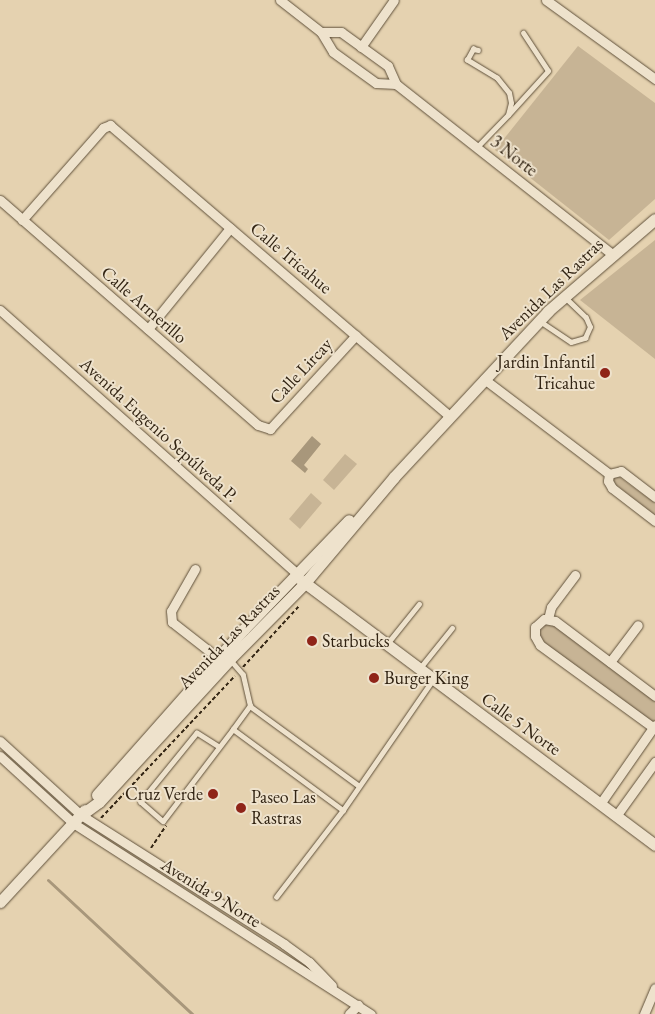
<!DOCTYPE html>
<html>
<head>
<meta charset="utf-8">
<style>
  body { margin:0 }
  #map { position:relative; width:655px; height:1014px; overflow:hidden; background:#e5d2b0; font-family:"EB Garamond",serif }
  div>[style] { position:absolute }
  .green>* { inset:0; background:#c7b495 }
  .water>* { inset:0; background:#a8977b }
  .stream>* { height:3px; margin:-1.5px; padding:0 1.5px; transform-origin:1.5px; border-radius:1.5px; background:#a8977b }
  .path>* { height:2px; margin-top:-1px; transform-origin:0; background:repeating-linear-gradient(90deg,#322413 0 4px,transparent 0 6.5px) }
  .roads { filter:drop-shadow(0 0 1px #5f503a) drop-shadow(0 0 1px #5f503a) }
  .service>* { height:4.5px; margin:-2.25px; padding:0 2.25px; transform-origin:2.25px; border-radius:2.25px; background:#eee2cc }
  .minor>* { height:9px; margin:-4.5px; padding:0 4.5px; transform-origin:4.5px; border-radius:4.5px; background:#eee2cc }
  .tertiary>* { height:11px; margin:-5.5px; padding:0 5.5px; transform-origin:5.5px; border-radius:5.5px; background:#eee2cc }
  .dots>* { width:14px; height:14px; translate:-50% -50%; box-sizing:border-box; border:2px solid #eee2cc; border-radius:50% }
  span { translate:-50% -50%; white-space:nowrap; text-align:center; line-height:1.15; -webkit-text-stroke:4px #eee2cc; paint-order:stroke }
  .street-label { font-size:18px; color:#322413 }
  .poi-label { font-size:18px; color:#322413 }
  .right { translate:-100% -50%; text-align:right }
  .left { translate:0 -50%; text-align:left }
</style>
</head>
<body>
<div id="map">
  <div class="green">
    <div style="clip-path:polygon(578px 46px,655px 103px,655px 199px,609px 240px,495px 150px)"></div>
    <div style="clip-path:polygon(655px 240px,655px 359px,580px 300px)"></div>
    <div style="clip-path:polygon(345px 454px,357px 464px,334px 490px,323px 480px)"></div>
    <div style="clip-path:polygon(618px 476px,655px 503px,655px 515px,615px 484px,613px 479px)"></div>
    <div style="clip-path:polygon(311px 493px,322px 503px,300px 529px,289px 519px)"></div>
    <div style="clip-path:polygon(546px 623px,552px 624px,655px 699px,655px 726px,546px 645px,538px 634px)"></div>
  </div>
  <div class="water">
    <div style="clip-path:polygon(312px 436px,321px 444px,304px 465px,308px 469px,305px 473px,291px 461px)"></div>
  </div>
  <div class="stream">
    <div style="left:48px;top:880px;width:197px;rotate:42.9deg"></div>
  </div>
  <div class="path">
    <div style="left:243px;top:667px;width:83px;rotate:-47.4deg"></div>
    <div style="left:101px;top:818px;width:195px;rotate:-46.7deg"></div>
    <div style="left:151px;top:848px;width:27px;rotate:-56deg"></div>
  </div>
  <div class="roads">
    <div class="service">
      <div style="left:509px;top:114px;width:58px;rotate:-47.8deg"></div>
      <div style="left:548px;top:71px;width:45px;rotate:-123.3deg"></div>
      <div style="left:476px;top:148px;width:46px;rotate:-45.9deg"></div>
      <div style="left:508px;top:115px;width:12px;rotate:-76deg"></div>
      <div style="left:511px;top:103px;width:10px;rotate:-101deg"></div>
      <div style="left:509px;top:93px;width:19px;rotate:-129deg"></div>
      <div style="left:497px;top:78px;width:35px;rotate:-149deg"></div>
      <div style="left:467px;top:60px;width:13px;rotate:-61deg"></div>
      <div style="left:473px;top:49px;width:5px;rotate:11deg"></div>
      <div style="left:540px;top:321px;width:37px;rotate:34deg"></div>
      <div style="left:571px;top:342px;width:15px;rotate:-16deg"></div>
      <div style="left:585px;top:338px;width:12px;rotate:-66deg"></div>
      <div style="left:590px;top:327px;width:10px;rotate:-114deg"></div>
      <div style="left:586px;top:318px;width:30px;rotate:-136deg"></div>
      <div style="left:387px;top:644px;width:51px;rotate:-51.3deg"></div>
      <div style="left:420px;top:668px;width:51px;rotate:-51.3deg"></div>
      <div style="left:250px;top:706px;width:134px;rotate:36.2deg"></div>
      <div style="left:233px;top:729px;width:137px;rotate:36.4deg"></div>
      <div style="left:219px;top:747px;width:26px;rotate:-148deg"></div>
      <div style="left:197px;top:733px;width:89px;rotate:129.1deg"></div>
      <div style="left:141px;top:802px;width:29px;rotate:41deg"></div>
      <div style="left:163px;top:821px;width:116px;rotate:-52.7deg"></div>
      <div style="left:233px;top:729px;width:29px;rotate:-54deg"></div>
      <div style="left:250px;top:706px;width:32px;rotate:-103deg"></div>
      <div style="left:243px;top:675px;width:20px;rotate:-131deg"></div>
      <div style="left:276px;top:897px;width:110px;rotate:-52.4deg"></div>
      <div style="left:343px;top:810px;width:157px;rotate:-55.4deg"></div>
    </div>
    <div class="minor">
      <div style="left:280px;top:0;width:52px;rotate:38deg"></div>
      <div style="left:321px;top:32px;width:23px;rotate:59deg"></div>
      <div style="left:333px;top:52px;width:53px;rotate:35.8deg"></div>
      <div style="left:376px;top:83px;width:20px;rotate:3deg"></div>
      <div style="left:546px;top:0;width:135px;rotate:35.9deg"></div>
      <div style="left:321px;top:32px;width:20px"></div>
      <div style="left:341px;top:32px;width:58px;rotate:35.9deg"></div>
      <div style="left:388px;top:66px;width:20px;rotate:66deg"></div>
      <div style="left:396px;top:84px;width:275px;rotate:38.2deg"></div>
      <div style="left:361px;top:47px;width:57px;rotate:-54.9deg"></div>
      <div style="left:0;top:200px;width:342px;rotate:41.1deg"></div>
      <div style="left:258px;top:425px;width:13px;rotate:18deg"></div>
      <div style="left:270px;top:429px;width:127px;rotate:-47.5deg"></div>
      <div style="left:22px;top:220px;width:123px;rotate:-48.6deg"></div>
      <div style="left:103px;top:128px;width:8px;rotate:-23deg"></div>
      <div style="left:110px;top:125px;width:448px;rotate:40.6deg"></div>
      <div style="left:0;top:310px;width:397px;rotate:41.6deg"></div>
      <div style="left:148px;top:329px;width:130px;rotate:-50.9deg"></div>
      <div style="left:484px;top:379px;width:157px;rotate:37.2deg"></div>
      <div style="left:655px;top:497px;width:43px;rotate:-142.6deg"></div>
      <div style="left:621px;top:471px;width:12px;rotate:166deg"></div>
      <div style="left:609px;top:474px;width:7px;rotate:98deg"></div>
      <div style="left:608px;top:481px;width:8px;rotate:60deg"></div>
      <div style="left:612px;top:488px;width:54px;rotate:37.5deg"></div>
      <div style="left:195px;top:569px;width:48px;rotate:119.7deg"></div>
      <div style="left:171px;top:611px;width:11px;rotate:85deg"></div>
      <div style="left:172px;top:622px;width:58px;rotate:38deg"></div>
      <div style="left:548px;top:619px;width:12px;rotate:-76deg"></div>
      <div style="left:551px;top:607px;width:40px;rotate:-53deg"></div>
      <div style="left:610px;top:662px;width:46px;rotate:-52.9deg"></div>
      <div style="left:655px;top:696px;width:125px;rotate:-143.1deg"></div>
      <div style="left:555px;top:621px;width:11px;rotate:-170deg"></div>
      <div style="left:544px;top:619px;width:12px;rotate:138deg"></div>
      <div style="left:535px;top:627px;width:9px;rotate:90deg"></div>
      <div style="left:535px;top:636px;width:10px;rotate:61deg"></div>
      <div style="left:540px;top:645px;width:142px;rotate:36.1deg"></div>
      <div style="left:0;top:741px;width:110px;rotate:42.4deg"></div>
      <div style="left:81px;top:815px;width:241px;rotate:32.4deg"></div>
      <div style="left:284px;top:944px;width:31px;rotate:36deg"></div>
      <div style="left:309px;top:962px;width:33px;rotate:46deg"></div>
      <div style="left:0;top:756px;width:99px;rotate:42.5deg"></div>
      <div style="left:73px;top:823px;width:354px;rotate:32.7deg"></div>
      <div style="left:600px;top:804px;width:96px;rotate:-55.2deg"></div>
      <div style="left:616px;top:816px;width:67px;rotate:-54.2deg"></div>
      <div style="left:349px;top:1014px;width:13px;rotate:-45deg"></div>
      <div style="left:644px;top:1014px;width:28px;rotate:-67deg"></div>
    </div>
    <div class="tertiary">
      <div style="left:301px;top:580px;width:442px;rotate:36.8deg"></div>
      <div style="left:97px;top:795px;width:222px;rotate:-48.5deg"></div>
      <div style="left:244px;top:629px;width:151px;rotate:-46.1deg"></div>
      <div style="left:81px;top:815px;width:22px;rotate:-36deg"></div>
      <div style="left:99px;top:802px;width:193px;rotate:-47.5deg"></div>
      <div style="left:229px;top:660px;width:107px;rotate:-45.4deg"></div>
      <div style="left:304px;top:584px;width:140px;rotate:-49.9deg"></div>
      <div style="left:394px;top:477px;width:226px;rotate:-47.1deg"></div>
      <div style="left:548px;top:311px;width:141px;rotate:-40.7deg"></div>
      <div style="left:0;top:902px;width:125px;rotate:-47.3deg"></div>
    </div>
  </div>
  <div class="dots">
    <div style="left:605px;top:373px;background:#8f2418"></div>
    <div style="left:312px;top:641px;background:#8f2418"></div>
    <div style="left:374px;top:678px;background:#8f2418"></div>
    <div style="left:213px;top:794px;background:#8f2418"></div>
    <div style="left:241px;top:808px;background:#8f2418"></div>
  </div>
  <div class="street-label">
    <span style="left:514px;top:156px;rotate:38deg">3 Norte</span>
    <span style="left:291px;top:258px;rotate:40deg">Calle Tricahue</span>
    <span style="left:551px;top:289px;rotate:-44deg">Avenida Las Rastras</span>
    <span style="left:144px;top:305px;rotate:41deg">Calle Armerillo</span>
    <span style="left:301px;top:371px;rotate:-47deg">Calle Lircay</span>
    <span style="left:159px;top:430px;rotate:42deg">Avenida Eugenio Sepúlveda P.</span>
    <span style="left:229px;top:637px;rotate:-46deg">Avenida Las Rastras</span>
    <span style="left:521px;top:724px;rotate:36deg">Calle 5 Norte</span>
    <span style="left:211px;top:893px;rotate:32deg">Avenida 9 Norte</span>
  </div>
  <div class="poi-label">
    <span class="right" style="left:595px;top:373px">Jardin Infantil<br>Tricahue</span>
    <span class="left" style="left:322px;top:641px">Starbucks</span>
    <span class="left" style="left:384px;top:678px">Burger King</span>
    <span class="right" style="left:203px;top:794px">Cruz Verde</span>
    <span class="left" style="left:251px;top:808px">Paseo Las<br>Rastras</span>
  </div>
</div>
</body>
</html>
